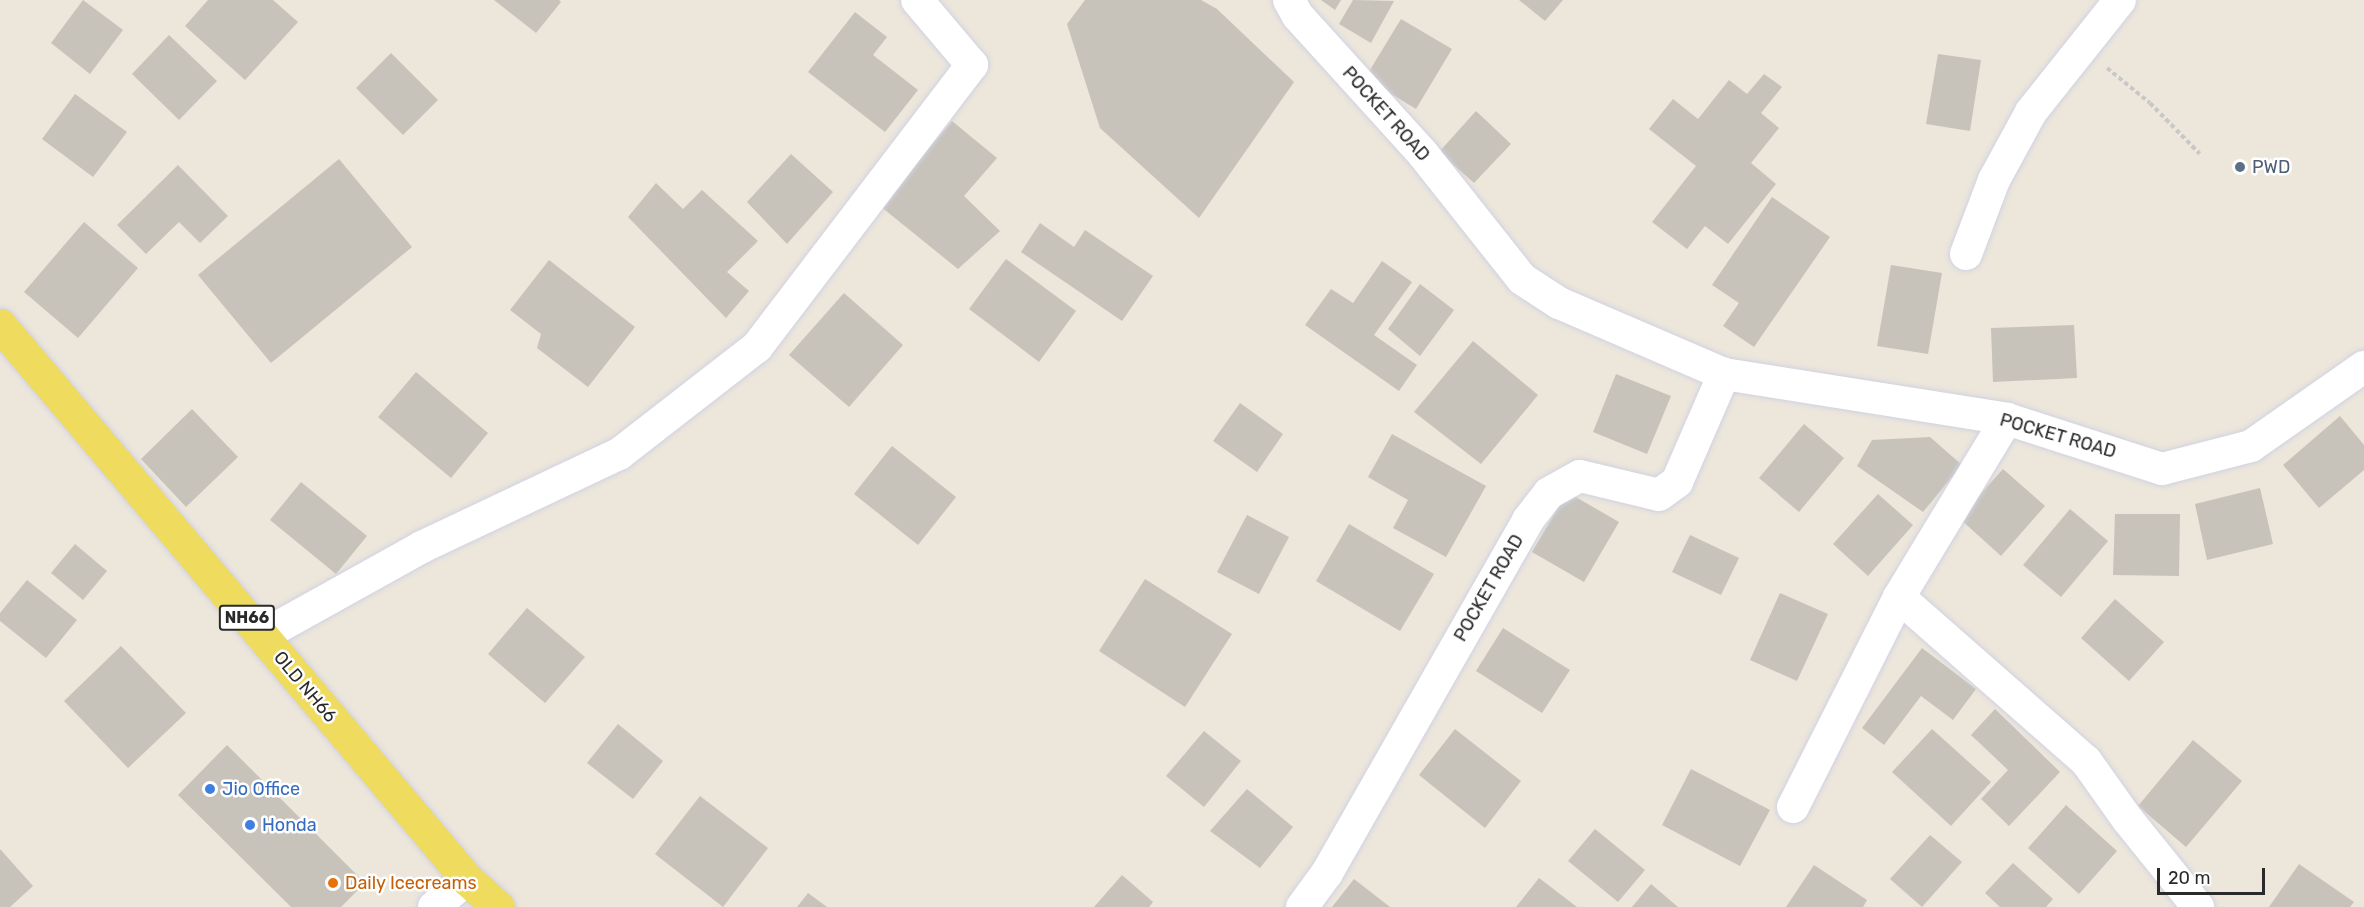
<!DOCTYPE html>
<html>
<head>
<meta charset="utf-8">
<style>
  body { margin:0 }
  #map { position:relative; width:2364px; height:907px; overflow:hidden; background:#ece6db; font-family:Rubik,sans-serif }
  div>[style] { position:absolute }
  .building>* { inset:0; background:#c7c3bb }
  .path>* { height:4px; margin-top:-2px; transform-origin:0; background:repeating-linear-gradient(90deg,#c8c8c8 0 4.5px,transparent 0 7.5px) }
  .roads { filter:drop-shadow(0 0 2px #d1d2e2) drop-shadow(0 0 2px #d1d2e2) }
  .street>* { height:32px; margin:-16px; padding:0 16px; transform-origin:16px; border-radius:16px; background:#fff }
  .primary>* { height:33px; margin:-16.5px; padding:0 16.5px; transform-origin:16.5px; border-radius:16.5px; background:#efdb5d }
  .dots>* { width:16px; height:16px; translate:-50% -50%; box-sizing:border-box; border:3px solid #fff; border-radius:50% }
  span { translate:-50% -50%; white-space:nowrap; text-align:center; line-height:1.15; -webkit-text-stroke:5px #fff; paint-order:stroke }
  .shield-label span { padding:2px 4px; background:#fff; border:2px solid; border-radius:4px; -webkit-text-stroke-width:0 }
  .shield-label { font-size:16px; color:#2a2a2a; font-weight:700 }
  .street-label { font-size:18px; color:#2a2a2a }
  .service-label { font-size:18px; color:#4e5e75 }
  .left { translate:0 -50%; text-align:left }
  .shop-label { font-size:18px; color:#366cbe }
  .food-label { font-size:18px; color:#c56008 }
  .scale { position:absolute; left:2157px; top:868px; width:108px; height:27px; box-sizing:border-box; border:3px solid #2a2a2a; border-top:0; padding-left:8px; font-size:18px; line-height:21px; white-space:nowrap; color:#2a2a2a; -webkit-text-stroke:4px #fff; paint-order:stroke }
</style>
</head>
<body>
<div id="map">
  <div class="building">
    <div style="clip-path:polygon(83px 0,123px 30px,90px 74px,51px 43px)"></div>
    <div style="clip-path:polygon(208px 0,273px 0,298px 22px,245px 80px,185px 26px)"></div>
    <div style="clip-path:polygon(494px 0,559px 0,561px 2px,536px 33px)"></div>
    <div style="clip-path:polygon(1085px 0,1201px 0,1217px 9px,1294px 82px,1199px 218px,1100px 128px,1067px 24px)"></div>
    <div style="clip-path:polygon(1321px 0,1341px 0,1335px 10px)"></div>
    <div style="clip-path:polygon(1353px 0,1394px 1px,1371px 43px,1339px 24px)"></div>
    <div style="clip-path:polygon(1519px 0,1563px 0,1545px 21px)"></div>
    <div style="clip-path:polygon(855px 12px,887px 37px,873px 55px,918px 90px,885px 132px,808px 72px)"></div>
    <div style="clip-path:polygon(1401px 19px,1452px 49px,1416px 109px,1365px 78px)"></div>
    <div style="clip-path:polygon(169px 35px,217px 81px,179px 120px,132px 74px)"></div>
    <div style="clip-path:polygon(391px 53px,438px 100px,403px 135px,356px 88px)"></div>
    <div style="clip-path:polygon(1938px 54px,1981px 60px,1970px 131px,1926px 124px)"></div>
    <div style="clip-path:polygon(1764px 74px,1782px 87px,1761px 113px,1779px 128px,1751px 163px,1776px 184px,1728px 244px,1705px 226px,1687px 249px,1652px 222px,1696px 166px,1649px 129px,1673px 99px,1698px 119px,1729px 80px,1747px 94px)"></div>
    <div style="clip-path:polygon(75px 94px,127px 132px,93px 177px,42px 139px)"></div>
    <div style="clip-path:polygon(1476px 111px,1511px 144px,1474px 183px,1439px 152px)"></div>
    <div style="clip-path:polygon(952px 121px,997px 158px,964px 196px,1000px 231px,958px 269px,880px 206px)"></div>
    <div style="clip-path:polygon(791px 154px,833px 192px,787px 244px,747px 202px)"></div>
    <div style="clip-path:polygon(339px 159px,412px 247px,271px 363px,198px 275px)"></div>
    <div style="clip-path:polygon(178px 165px,228px 216px,200px 243px,179px 222px,146px 254px,117px 225px)"></div>
    <div style="clip-path:polygon(656px 183px,683px 209px,702px 190px,758px 241px,727px 272px,749px 291px,726px 318px,628px 217px)"></div>
    <div style="clip-path:polygon(1772px 197px,1830px 237px,1754px 347px,1723px 326px,1739px 303px,1712px 285px)"></div>
    <div style="clip-path:polygon(84px 222px,138px 268px,78px 338px,24px 292px)"></div>
    <div style="clip-path:polygon(1040px 223px,1074px 247px,1085px 230px,1153px 276px,1122px 321px,1021px 252px)"></div>
    <div style="clip-path:polygon(1006px 259px,1076px 311px,1039px 362px,969px 309px)"></div>
    <div style="clip-path:polygon(549px 260px,635px 327px,588px 387px,537px 348px,541px 334px,510px 310px)"></div>
    <div style="clip-path:polygon(1382px 261px,1412px 282px,1374px 335px,1417px 365px,1399px 391px,1305px 325px,1331px 289px,1353px 303px)"></div>
    <div style="clip-path:polygon(1891px 265px,1942px 273px,1928px 354px,1877px 346px)"></div>
    <div style="clip-path:polygon(1420px 284px,1454px 310px,1420px 356px,1388px 329px)"></div>
    <div style="clip-path:polygon(844px 293px,903px 345px,849px 407px,789px 355px)"></div>
    <div style="clip-path:polygon(2074px 325px,2077px 378px,1993px 382px,1991px 328px)"></div>
    <div style="clip-path:polygon(1473px 341px,1538px 395px,1481px 464px,1414px 412px)"></div>
    <div style="clip-path:polygon(416px 372px,488px 433px,451px 478px,378px 417px)"></div>
    <div style="clip-path:polygon(1616px 374px,1671px 396px,1647px 454px,1593px 432px)"></div>
    <div style="clip-path:polygon(1240px 403px,1283px 434px,1257px 472px,1213px 441px)"></div>
    <div style="clip-path:polygon(192px 409px,238px 457px,186px 507px,141px 459px)"></div>
    <div style="clip-path:polygon(2340px 416px,2364px 445px,2364px 470px,2319px 508px,2283px 465px)"></div>
    <div style="clip-path:polygon(1804px 424px,1844px 458px,1799px 512px,1759px 478px)"></div>
    <div style="clip-path:polygon(1392px 434px,1486px 486px,1446px 557px,1393px 528px,1408px 500px,1368px 477px)"></div>
    <div style="clip-path:polygon(1930px 437px,1962px 465px,1923px 512px,1857px 466px,1872px 440px)"></div>
    <div style="clip-path:polygon(892px 446px,956px 497px,918px 545px,854px 494px)"></div>
    <div style="clip-path:polygon(2003px 469px,2045px 506px,2001px 556px,1959px 518px)"></div>
    <div style="clip-path:polygon(301px 482px,367px 536px,336px 574px,270px 520px)"></div>
    <div style="clip-path:polygon(2260px 488px,2273px 544px,2207px 560px,2195px 504px)"></div>
    <div style="clip-path:polygon(1567px 492px,1619px 522px,1584px 582px,1532px 552px)"></div>
    <div style="clip-path:polygon(1878px 494px,1913px 525px,1868px 576px,1833px 544px)"></div>
    <div style="clip-path:polygon(2070px 509px,2108px 541px,2061px 597px,2023px 565px)"></div>
    <div style="clip-path:polygon(2115px 514px,2180px 514px,2179px 576px,2113px 575px)"></div>
    <div style="clip-path:polygon(1247px 515px,1289px 537px,1259px 594px,1217px 572px)"></div>
    <div style="clip-path:polygon(1349px 524px,1434px 574px,1400px 631px,1316px 581px)"></div>
    <div style="clip-path:polygon(1690px 535px,1739px 558px,1721px 595px,1672px 572px)"></div>
    <div style="clip-path:polygon(75px 544px,107px 571px,83px 600px,51px 573px)"></div>
    <div style="clip-path:polygon(1145px 579px,1232px 634px,1185px 707px,1099px 651px)"></div>
    <div style="clip-path:polygon(27px 580px,77px 620px,46px 658px,0 621px,0 613px)"></div>
    <div style="clip-path:polygon(1780px 593px,1828px 614px,1797px 681px,1750px 660px)"></div>
    <div style="clip-path:polygon(2115px 599px,2164px 642px,2129px 681px,2081px 638px)"></div>
    <div style="clip-path:polygon(527px 608px,585px 657px,545px 703px,488px 654px)"></div>
    <div style="clip-path:polygon(1503px 628px,1570px 670px,1542px 713px,1476px 671px)"></div>
    <div style="clip-path:polygon(121px 646px,186px 713px,128px 768px,64px 701px)"></div>
    <div style="clip-path:polygon(1922px 648px,1976px 689px,1953px 720px,1921px 696px,1884px 745px,1862px 728px)"></div>
    <div style="clip-path:polygon(1995px 709px,2060px 772px,2009px 826px,1981px 799px,2008px 770px,1971px 735px)"></div>
    <div style="clip-path:polygon(618px 724px,663px 761px,633px 799px,587px 763px)"></div>
    <div style="clip-path:polygon(1455px 729px,1521px 781px,1485px 828px,1419px 775px)"></div>
    <div style="clip-path:polygon(1932px 729px,1991px 782px,1951px 826px,1892px 772px)"></div>
    <div style="clip-path:polygon(1204px 731px,1241px 761px,1204px 807px,1166px 776px)"></div>
    <div style="clip-path:polygon(2193px 740px,2242px 781px,2186px 847px,2138px 806px)"></div>
    <div style="clip-path:polygon(227px 745px,365px 883px,341px 907px,291px 907px,178px 795px)"></div>
    <div style="clip-path:polygon(1691px 769px,1770px 810px,1740px 866px,1662px 825px)"></div>
    <div style="clip-path:polygon(1247px 789px,1293px 827px,1260px 868px,1210px 831px)"></div>
    <div style="clip-path:polygon(700px 796px,768px 848px,723px 907px,655px 854px)"></div>
    <div style="clip-path:polygon(2066px 805px,2117px 851px,2079px 894px,2028px 848px)"></div>
    <div style="clip-path:polygon(1595px 829px,1645px 870px,1618px 902px,1568px 861px)"></div>
    <div style="clip-path:polygon(1930px 835px,1962px 862px,1922px 907px,1890px 879px)"></div>
    <div style="clip-path:polygon(0 849px,33px 886px,10px 907px,0 907px)"></div>
    <div style="clip-path:polygon(2013px 863px,2053px 899px,2046px 907px,2000px 907px,1985px 893px)"></div>
    <div style="clip-path:polygon(2299px 864px,2354px 902px,2350px 907px,2269px 907px)"></div>
    <div style="clip-path:polygon(1814px 865px,1867px 900px,1863px 907px,1786px 907px)"></div>
    <div style="clip-path:polygon(1122px 875px,1153px 902px,1149px 907px,1094px 907px)"></div>
    <div style="clip-path:polygon(1539px 878px,1577px 907px,1516px 907px)"></div>
    <div style="clip-path:polygon(1354px 879px,1390px 907px,1332px 907px)"></div>
    <div style="clip-path:polygon(1651px 884px,1678px 907px,1632px 907px)"></div>
    <div style="clip-path:polygon(808px 893px,827px 907px,797px 907px)"></div>
  </div>
  <div class="path">
    <div style="left:2107px;top:68px;width:55px;rotate:39.1deg"></div>
    <div style="left:2150px;top:103px;width:71px;rotate:45.6deg"></div>
  </div>
  <div class="roads">
    <div class="street">
      <div style="left:1289px;top:0;width:18px;rotate:61deg"></div>
      <div style="left:1298px;top:16px;width:186px;rotate:47.8deg"></div>
      <div style="left:1423px;top:154px;width:159px;rotate:51.6deg"></div>
      <div style="left:1522px;top:279px;width:44px;rotate:33deg"></div>
      <div style="left:1559px;top:303px;width:180px;rotate:23.3deg"></div>
      <div style="left:1724px;top:374px;width:287px;rotate:9deg"></div>
      <div style="left:2007px;top:419px;width:163px;rotate:17.9deg"></div>
      <div style="left:2162px;top:469px;width:92px;rotate:-14.5deg"></div>
      <div style="left:2251px;top:446px;width:138px;rotate:-35deg"></div>
      <div style="left:1966px;top:254px;width:79px;rotate:-69.3deg"></div>
      <div style="left:1994px;top:180px;width:77px;rotate:-61.4deg"></div>
      <div style="left:2031px;top:112px;width:143px;rotate:-51.5deg"></div>
      <div style="left:1899px;top:597px;width:249px;rotate:41.3deg"></div>
      <div style="left:2086px;top:761px;width:72px;rotate:54.6deg"></div>
      <div style="left:2128px;top:820px;width:112px;rotate:51.2deg"></div>
      <div style="left:262px;top:636px;width:183px;rotate:-29.1deg"></div>
      <div style="left:422px;top:547px;width:218px;rotate:-25.3deg"></div>
      <div style="left:619px;top:454px;width:175px;rotate:-37.8deg"></div>
      <div style="left:757px;top:347px;width:355px;rotate:-52.7deg"></div>
      <div style="left:972px;top:65px;width:85px;rotate:-130.2deg"></div>
      <div style="left:1793px;top:807px;width:235px;rotate:-63.2deg"></div>
      <div style="left:1899px;top:597px;width:208px;rotate:-58.8deg"></div>
      <div style="left:434px;top:907px;width:43px;rotate:-40.3deg"></div>
      <div style="left:1302px;top:907px;width:42px;rotate:-53.7deg"></div>
      <div style="left:1327px;top:873px;width:406px;rotate:-60.3deg"></div>
      <div style="left:1528px;top:520px;width:34px;rotate:-52deg"></div>
      <div style="left:1549px;top:493px;width:35px;rotate:-29deg"></div>
      <div style="left:1580px;top:476px;width:81px;rotate:13.5deg"></div>
      <div style="left:1659px;top:495px;width:22px;rotate:-36deg"></div>
      <div style="left:1677px;top:482px;width:118px;rotate:-66.5deg"></div>
    </div>
    <div class="primary">
      <div style="left:0;top:325px;width:725px;rotate:49.87deg"></div>
      <div style="left:467px;top:879px;width:42px;rotate:42.1deg"></div>
    </div>
  </div>
  <div class="dots">
    <div style="left:2240px;top:167px;background:#5c6f8a"></div>
    <div style="left:210px;top:789px;background:#3f7fe0"></div>
    <div style="left:250px;top:825px;background:#3f7fe0"></div>
    <div style="left:333px;top:883px;background:#e8710a"></div>
  </div>
  <div class="shield-label">
    <span style="left:247px;top:618px">NH66</span>
  </div>
  <div class="street-label">
    <span style="left:1386px;top:114px;rotate:48deg">POCKET ROAD</span>
    <span style="left:2058px;top:436px;rotate:16deg">POCKET ROAD</span>
    <span style="left:1489px;top:588px;rotate:-60deg">POCKET ROAD</span>
    <span style="left:305px;top:687px;rotate:50deg">OLD NH66</span>
  </div>
  <div class="service-label">
    <span class="left" style="left:2252px;top:167px">PWD</span>
  </div>
  <div class="shop-label">
    <span class="left" style="left:222px;top:789px">Jio Office</span>
    <span class="left" style="left:262px;top:825px">Honda</span>
  </div>
  <div class="food-label">
    <span class="left" style="left:345px;top:883px">Daily Icecreams</span>
  </div>
  <div class="scale">20 m</div>
</div>
</body>
</html>
